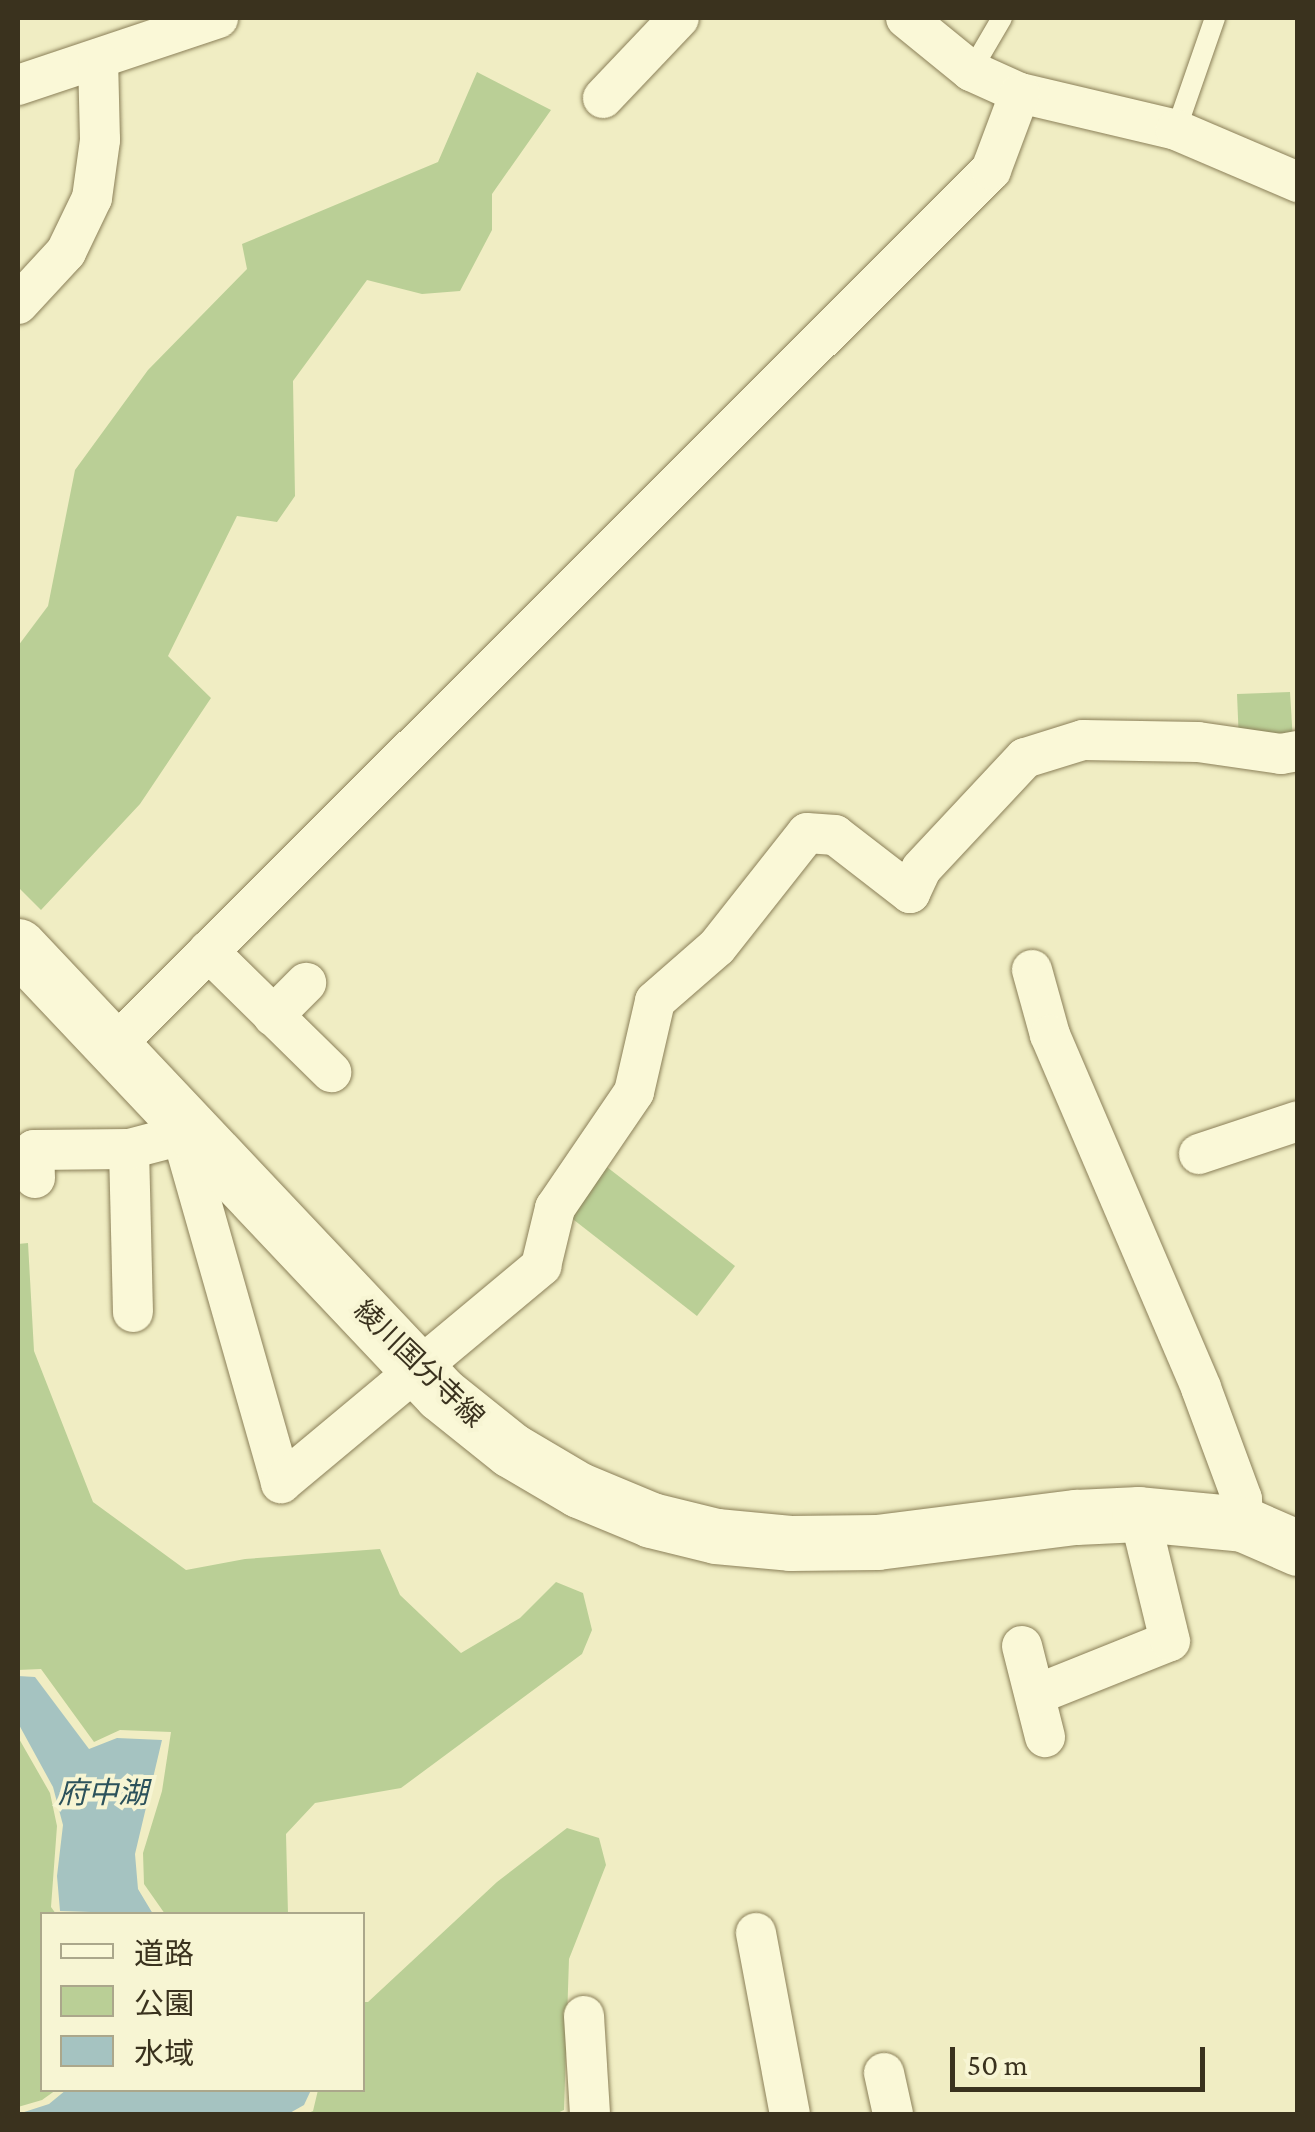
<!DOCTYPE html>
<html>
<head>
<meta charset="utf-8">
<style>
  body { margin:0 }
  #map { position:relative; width:1315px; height:2132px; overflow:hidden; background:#f0edc3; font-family:"Crimson Pro","Noto Sans JP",serif }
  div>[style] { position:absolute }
  .green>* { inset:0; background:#bacf96 }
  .water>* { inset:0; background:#a5c3c1 }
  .roads { filter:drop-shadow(0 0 2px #8b8059) drop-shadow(0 0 2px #8b8059) }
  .lane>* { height:20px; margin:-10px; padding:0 10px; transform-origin:10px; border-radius:10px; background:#faf8d7 }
  .street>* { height:40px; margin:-20px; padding:0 20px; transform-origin:20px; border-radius:20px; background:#faf8d7 }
  .secondary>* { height:55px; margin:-27.5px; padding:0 27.5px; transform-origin:27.5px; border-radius:27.5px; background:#faf8d7 }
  span { translate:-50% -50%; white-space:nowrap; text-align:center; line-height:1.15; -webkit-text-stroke:8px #f7f5d3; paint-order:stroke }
  .street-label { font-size:28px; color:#3a321e }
  .water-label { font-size:30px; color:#2c525b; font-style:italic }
  .frame { position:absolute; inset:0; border:20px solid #3a321e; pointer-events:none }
  .legend { position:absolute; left:40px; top:1912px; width:325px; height:180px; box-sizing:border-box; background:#f7f5d3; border:2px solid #aba78b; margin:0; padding:12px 18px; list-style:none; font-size:30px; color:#3a321e }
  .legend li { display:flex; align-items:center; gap:20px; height:50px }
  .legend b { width:50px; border:2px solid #aba78b }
  .scale { position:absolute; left:950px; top:2047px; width:255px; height:45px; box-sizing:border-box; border:5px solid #3a321e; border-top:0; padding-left:12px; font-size:30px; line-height:35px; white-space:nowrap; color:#3a321e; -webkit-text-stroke:8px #f7f5d3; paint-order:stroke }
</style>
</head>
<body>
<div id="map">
  <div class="green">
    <div style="clip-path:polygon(477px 72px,551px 110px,492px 194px,492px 230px,460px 291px,422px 294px,367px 280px,293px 381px,295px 496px,277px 522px,237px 516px,168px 656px,211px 698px,140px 804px,41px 910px,18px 887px,18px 646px,48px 606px,75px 470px,148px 370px,247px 269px,242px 244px,438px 162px)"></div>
    <div style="clip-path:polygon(1290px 692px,1293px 741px,1239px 742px,1237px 694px)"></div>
    <div style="clip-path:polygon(603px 1164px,735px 1266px,697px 1316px,565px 1213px)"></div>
    <div style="clip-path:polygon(28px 1243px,34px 1351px,93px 1502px,186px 1570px,245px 1559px,380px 1549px,400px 1595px,461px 1653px,520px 1618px,556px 1582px,583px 1593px,592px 1630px,582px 1654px,401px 1788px,315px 1803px,286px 1834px,288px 1914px,165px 1914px,144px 1884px,143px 1853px,162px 1791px,171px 1732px,120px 1730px,94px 1742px,41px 1669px,18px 1670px,18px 1244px)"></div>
    <div style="clip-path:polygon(18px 1737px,50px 1793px,57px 1826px,51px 1907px,56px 1914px,42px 1914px,42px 2090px,56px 2090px,42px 2100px,18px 2107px)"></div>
    <div style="clip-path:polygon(567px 1828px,599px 1838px,606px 1865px,569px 1959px,564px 2110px,555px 2114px,306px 2114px,313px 2111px,318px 2090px,362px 2090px,363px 2002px,368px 2002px,497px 1882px)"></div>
  </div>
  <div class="water">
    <div style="clip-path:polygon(18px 1676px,35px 1677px,89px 1749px,117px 1738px,162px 1740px,135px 1854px,138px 1889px,153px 1914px,60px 1911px,57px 1876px,63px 1825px,53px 1787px,18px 1723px)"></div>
    <div style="clip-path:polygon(66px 2090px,311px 2090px,304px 2105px,288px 2114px,18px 2114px,49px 2104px)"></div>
  </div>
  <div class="roads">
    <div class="lane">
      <div style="left:971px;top:71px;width:61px;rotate:-59.7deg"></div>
      <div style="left:1176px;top:130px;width:119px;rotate:-70.8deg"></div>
    </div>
    <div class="street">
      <div style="left:906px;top:18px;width:84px;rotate:39.2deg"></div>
      <div style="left:971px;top:71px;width:54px;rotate:24.2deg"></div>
      <div style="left:1020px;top:93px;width:160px;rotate:13.3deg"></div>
      <div style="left:1176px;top:130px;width:133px;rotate:23.1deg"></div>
      <div style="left:18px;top:85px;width:211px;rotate:-18.5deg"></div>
      <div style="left:603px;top:98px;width:110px;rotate:-46.5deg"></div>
      <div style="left:18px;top:304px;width:71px;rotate:-47.3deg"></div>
      <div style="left:66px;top:252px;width:60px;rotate:-64.3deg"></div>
      <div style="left:92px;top:198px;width:59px;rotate:-82.1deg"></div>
      <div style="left:100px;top:140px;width:81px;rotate:-91.4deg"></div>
      <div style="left:208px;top:951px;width:173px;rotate:44.5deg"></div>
      <div style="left:1032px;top:970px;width:67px;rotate:74.5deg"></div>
      <div style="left:1050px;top:1035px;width:384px;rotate:66.8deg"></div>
      <div style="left:1201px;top:1388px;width:118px;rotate:69.7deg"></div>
      <div style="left:1242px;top:1499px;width:25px;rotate:88deg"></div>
      <div style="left:273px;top:1016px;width:47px;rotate:-45deg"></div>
      <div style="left:113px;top:1047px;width:1241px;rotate:-44.97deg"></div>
      <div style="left:991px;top:170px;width:82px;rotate:-69.4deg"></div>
      <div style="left:182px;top:1135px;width:362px;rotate:74.1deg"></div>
      <div style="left:281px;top:1483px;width:339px;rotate:-39.8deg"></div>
      <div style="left:541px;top:1266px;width:60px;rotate:-76.4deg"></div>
      <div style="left:555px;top:1208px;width:140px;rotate:-55.7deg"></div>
      <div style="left:634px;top:1092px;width:93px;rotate:-77deg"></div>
      <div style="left:655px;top:1001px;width:82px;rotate:-41.1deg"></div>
      <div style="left:717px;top:947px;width:145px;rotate:-51.7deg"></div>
      <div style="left:807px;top:833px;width:28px;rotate:4deg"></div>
      <div style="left:835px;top:835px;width:95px;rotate:37.7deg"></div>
      <div style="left:910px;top:893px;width:26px;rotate:-65deg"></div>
      <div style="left:921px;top:869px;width:152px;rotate:-46.9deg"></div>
      <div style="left:1025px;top:758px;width:61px;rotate:-17.2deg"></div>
      <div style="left:1083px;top:740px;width:115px;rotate:1deg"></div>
      <div style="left:1198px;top:742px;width:84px;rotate:8.2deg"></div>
      <div style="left:1281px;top:754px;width:17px;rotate:-10deg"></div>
      <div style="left:129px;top:1149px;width:163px;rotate:88.6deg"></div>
      <div style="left:1199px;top:1154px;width:104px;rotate:-18.4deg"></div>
      <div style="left:35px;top:1178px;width:28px;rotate:-92deg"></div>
      <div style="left:34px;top:1150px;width:95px;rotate:-0.6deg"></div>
      <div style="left:129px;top:1149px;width:67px;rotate:-14.7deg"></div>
      <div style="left:1022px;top:1646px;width:94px;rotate:75.8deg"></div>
      <div style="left:1035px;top:1695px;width:145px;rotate:-21.8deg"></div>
      <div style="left:1170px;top:1641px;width:131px;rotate:-103.7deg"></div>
      <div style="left:756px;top:1933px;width:184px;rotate:79.4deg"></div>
      <div style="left:584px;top:2016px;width:98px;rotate:86.5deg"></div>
      <div style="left:884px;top:2073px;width:42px;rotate:77.6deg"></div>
    </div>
    <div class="secondary">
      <div style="left:18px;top:946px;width:616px;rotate:46.64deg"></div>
      <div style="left:441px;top:1394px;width:90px;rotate:38.7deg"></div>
      <div style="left:511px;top:1450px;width:79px;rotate:30.5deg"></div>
      <div style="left:579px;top:1490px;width:78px;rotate:22.6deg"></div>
      <div style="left:651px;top:1520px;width:67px;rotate:13.8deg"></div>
      <div style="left:716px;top:1536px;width:74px;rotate:5.4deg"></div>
      <div style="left:790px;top:1543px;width:87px;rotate:-0.7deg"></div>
      <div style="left:877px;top:1542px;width:201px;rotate:-7.2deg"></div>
      <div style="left:1076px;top:1517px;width:63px;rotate:-2.7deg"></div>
      <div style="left:1139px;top:1514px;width:104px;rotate:5.5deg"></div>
      <div style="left:1243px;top:1524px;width:60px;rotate:23.6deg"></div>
    </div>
  </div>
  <div class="street-label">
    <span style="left:419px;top:1364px;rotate:44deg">綾川国分寺線</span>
  </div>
  <div class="water-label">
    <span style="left:103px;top:1793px">府中湖</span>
  </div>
  <div class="frame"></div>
  <ul class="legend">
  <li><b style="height:12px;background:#faf8d7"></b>道路</li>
  <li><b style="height:28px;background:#bacf96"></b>公園</li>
  <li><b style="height:28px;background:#a5c3c1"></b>水域</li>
  </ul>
  <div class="scale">50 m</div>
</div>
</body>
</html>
